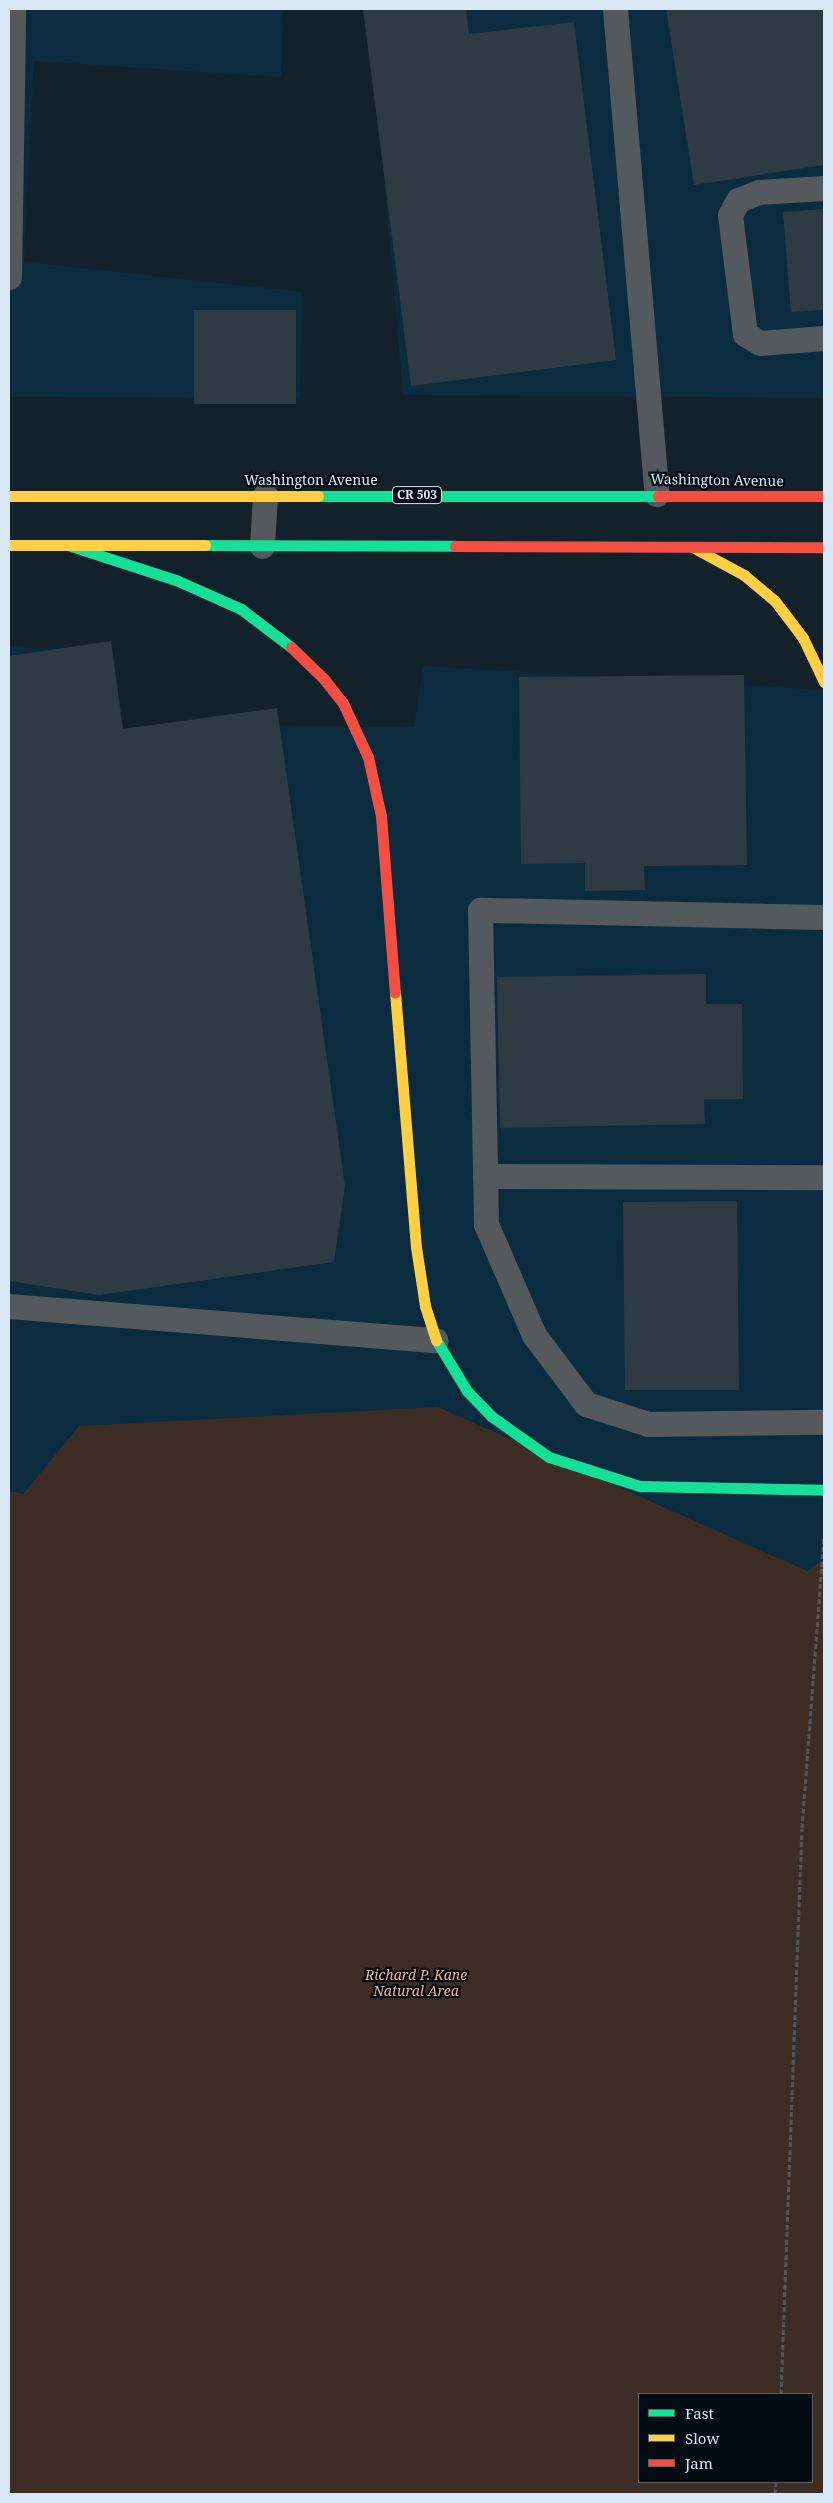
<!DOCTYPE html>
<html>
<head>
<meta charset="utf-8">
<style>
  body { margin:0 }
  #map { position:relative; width:833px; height:2503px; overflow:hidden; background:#13212a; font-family:"Noto Serif",serif }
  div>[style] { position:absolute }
  .built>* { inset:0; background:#0b2b3f }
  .green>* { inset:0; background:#3e2d25 }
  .building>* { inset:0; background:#2f3b43 }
  .path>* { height:3px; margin-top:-1.5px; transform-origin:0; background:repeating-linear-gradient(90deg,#4f575d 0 5px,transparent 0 7.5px) }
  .lane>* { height:25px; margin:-12.5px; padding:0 12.5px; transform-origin:12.5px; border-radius:12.5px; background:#53595d }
  .fast>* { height:11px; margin:-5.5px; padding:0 5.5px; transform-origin:5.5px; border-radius:5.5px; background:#16e098 }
  .slow>* { height:11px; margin:-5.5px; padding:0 5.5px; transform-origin:5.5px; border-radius:5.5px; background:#ffcf43 }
  .jam>* { height:11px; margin:-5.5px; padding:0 5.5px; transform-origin:5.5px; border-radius:5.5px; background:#f24e42 }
  span { translate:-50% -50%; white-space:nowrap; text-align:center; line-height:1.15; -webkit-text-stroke:4.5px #030c13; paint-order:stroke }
  .shield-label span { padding:1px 4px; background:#030c13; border:1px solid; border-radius:4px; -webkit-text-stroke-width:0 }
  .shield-label { font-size:12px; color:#d8e7f3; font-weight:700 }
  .street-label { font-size:14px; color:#d8e7f3 }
  .park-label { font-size:14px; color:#eeb193; font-style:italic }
  .frame { position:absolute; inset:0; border:10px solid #d8e7f3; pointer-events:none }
  .legend { position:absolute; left:638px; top:2393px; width:175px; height:90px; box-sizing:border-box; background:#030c13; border:1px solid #58646d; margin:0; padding:6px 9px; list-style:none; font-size:15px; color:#d8e7f3 }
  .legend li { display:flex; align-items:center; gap:10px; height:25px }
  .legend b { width:25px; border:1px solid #58646d }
</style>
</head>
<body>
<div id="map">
  <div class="built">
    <div style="clip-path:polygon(9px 9px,283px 9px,281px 77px,34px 61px,24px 262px,302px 292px,300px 398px,9px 397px)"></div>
    <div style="clip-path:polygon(369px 9px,824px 9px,824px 398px,403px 395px)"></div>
    <div style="clip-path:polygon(9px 647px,109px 650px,116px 728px,414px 727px,423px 666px,824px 690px,824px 1559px,807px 1572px,79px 1426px,23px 1494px,9px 1491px)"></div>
  </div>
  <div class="green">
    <div style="clip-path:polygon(evenodd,438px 1407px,807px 1571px,824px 1559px,824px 2494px,9px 2494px,9px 1491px,23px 1494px,79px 1426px,438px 1407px,639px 2394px,812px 2394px,812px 2482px,639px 2482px,639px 2394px)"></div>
  </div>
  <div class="building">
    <div style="clip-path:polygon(363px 9px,466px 9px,469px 34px,574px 22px,616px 360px,411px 386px)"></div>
    <div style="clip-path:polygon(666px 9px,824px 9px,824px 165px,694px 185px)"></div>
    <div style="clip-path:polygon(824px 209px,824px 310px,791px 312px,783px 212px)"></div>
    <div style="clip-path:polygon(194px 310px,296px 310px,296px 404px,194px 404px)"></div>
    <div style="clip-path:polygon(111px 641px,123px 729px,277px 708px,345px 1186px,334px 1262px,99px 1295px,9px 1281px,9px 656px)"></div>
    <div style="clip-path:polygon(744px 675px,747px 865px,644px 866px,645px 890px,585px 891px,585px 863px,521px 864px,519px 677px)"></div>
    <div style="clip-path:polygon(706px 974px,706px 1004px,742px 1004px,743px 1099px,704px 1099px,705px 1124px,500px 1128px,497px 977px)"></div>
    <div style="clip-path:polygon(737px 1201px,739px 1390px,625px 1390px,623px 1202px)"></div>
  </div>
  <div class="path">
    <div style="left:781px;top:2394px;width:566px;rotate:-87.88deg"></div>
    <div style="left:802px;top:1828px;width:291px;rotate:-85.7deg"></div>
    <div style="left:775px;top:2494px;width:12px;rotate:-85deg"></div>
  </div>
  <div class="lane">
    <div style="left:615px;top:9px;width:487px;rotate:85.1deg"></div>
    <div style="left:824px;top:188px;width:65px;rotate:176.5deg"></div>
    <div style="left:759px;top:192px;width:22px;rotate:159deg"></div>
    <div style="left:738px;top:200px;width:17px;rotate:118deg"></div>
    <div style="left:730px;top:215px;width:120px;rotate:82.8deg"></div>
    <div style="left:745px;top:334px;width:17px;rotate:31deg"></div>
    <div style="left:760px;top:343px;width:64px;rotate:-4.5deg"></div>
    <div style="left:9px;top:277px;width:268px;rotate:-89.1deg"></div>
    <div style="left:262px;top:546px;width:51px;rotate:-86.6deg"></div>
    <div style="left:824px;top:917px;width:344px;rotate:-178.8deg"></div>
    <div style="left:480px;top:910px;width:314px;rotate:88.9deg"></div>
    <div style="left:486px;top:1224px;width:121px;rotate:66.6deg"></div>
    <div style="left:534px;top:1335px;width:86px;rotate:53deg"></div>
    <div style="left:586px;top:1404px;width:65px;rotate:17.9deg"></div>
    <div style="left:648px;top:1424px;width:176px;rotate:-0.7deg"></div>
    <div style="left:485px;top:1176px;width:339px;rotate:0.2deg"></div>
    <div style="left:9px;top:1306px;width:428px;rotate:4.6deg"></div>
  </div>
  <div class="fast">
    <div style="left:318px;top:496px;width:340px"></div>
    <div style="left:68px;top:545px;width:114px;rotate:18deg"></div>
    <div style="left:176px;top:580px;width:71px;rotate:24deg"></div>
    <div style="left:241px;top:609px;width:63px;rotate:37.2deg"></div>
    <div style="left:205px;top:545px;width:250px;rotate:0.2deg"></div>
    <div style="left:436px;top:1340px;width:60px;rotate:58.7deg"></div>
    <div style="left:467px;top:1391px;width:35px;rotate:46deg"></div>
    <div style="left:491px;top:1416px;width:71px;rotate:35.3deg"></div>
    <div style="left:549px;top:1457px;width:96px;rotate:17.7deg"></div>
    <div style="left:640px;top:1486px;width:184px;rotate:1.2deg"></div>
  </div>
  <div class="slow">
    <div style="left:9px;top:496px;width:309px"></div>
    <div style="left:9px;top:545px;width:196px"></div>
    <div style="left:696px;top:549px;width:55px;rotate:28.4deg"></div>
    <div style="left:744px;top:575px;width:40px;rotate:40deg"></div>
    <div style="left:775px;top:601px;width:46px;rotate:52.9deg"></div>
    <div style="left:803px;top:638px;width:49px;rotate:64.5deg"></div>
    <div style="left:395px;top:992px;width:256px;rotate:85.3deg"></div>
    <div style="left:416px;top:1247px;width:60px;rotate:81.3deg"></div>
    <div style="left:425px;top:1306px;width:36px;rotate:72deg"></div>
  </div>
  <div class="jam">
    <div style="left:658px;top:496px;width:166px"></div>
    <div style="left:455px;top:546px;width:369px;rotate:0.2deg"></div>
    <div style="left:291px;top:647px;width:46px;rotate:44.1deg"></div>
    <div style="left:324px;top:679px;width:31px;rotate:52deg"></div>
    <div style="left:343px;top:703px;width:60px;rotate:65.2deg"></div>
    <div style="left:368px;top:757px;width:60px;rotate:77.6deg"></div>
    <div style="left:381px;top:816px;width:177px;rotate:85.5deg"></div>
  </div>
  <div class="shield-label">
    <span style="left:417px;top:495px">CR 503</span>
  </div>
  <div class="street-label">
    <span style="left:311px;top:480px">Washington Avenue</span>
    <span style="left:717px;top:480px;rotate:1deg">Washington Avenue</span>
  </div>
  <div class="park-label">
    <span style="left:416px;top:1983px">Richard P. Kane<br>Natural Area</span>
  </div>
  <div class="frame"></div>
  <ul class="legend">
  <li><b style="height:6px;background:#16e098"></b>Fast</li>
  <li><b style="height:6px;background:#ffcf43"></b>Slow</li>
  <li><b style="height:6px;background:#f24e42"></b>Jam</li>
  </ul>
</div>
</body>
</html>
